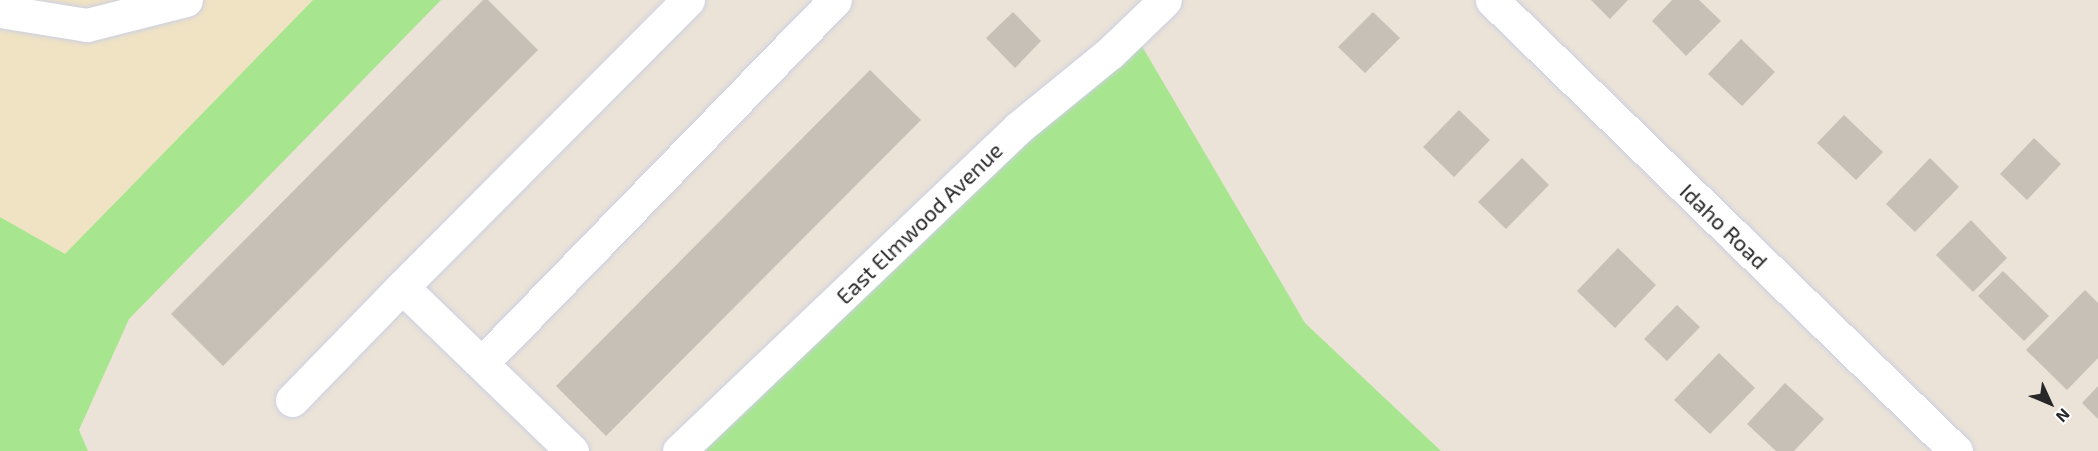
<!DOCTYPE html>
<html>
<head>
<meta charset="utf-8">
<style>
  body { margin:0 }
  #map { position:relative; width:2098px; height:451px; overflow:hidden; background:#ebe3d7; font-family:"Exo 2",sans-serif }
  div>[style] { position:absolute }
  .education>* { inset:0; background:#efe3c4 }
  .green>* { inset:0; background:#a7e68e }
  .building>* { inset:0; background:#c6c0b7 }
  .roads { filter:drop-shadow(0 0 2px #cccfe2) drop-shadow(0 0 2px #cccfe2) }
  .minor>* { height:33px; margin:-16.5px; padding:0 16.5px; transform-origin:16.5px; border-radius:16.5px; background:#fff }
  span { translate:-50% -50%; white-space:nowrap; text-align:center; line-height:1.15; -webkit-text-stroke:5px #fff; paint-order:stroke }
  .street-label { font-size:22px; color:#272727 }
  .north { position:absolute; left:2020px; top:373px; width:60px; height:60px; -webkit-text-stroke:4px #fff; paint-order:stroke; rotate:134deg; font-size:16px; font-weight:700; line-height:24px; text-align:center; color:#272727 }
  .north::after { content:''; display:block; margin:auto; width:21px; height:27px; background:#272727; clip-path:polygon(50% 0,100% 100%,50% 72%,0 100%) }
</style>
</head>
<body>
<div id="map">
  <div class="education">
    <div style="clip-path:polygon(0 0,313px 0,65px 255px,0 217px)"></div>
  </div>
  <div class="green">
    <div style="clip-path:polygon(313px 0,441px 0,129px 319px,79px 430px,88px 451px,0 451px,0 217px,65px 254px)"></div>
    <div style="clip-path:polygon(1133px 31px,1305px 323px,1441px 451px,679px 451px)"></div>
  </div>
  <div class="building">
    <div style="clip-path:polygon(483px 0,488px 0,538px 50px,223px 366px,171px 314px)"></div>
    <div style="clip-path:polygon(1591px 0,1628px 0,1610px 19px)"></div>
    <div style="clip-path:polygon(1672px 0,1699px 0,1721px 21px,1686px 56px,1652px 21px)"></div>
    <div style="clip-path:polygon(1013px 12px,1041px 41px,1015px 68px,986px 38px)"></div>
    <div style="clip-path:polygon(1373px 12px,1400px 38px,1365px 73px,1338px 47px)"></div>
    <div style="clip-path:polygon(1741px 39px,1775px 72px,1742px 106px,1708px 74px)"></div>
    <div style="clip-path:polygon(870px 70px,921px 120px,606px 436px,556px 386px)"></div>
    <div style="clip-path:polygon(1459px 110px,1490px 140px,1454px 177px,1423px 147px)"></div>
    <div style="clip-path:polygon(1844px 115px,1883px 152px,1856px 180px,1817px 143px)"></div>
    <div style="clip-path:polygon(2034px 138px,2061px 164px,2027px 200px,2000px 174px)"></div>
    <div style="clip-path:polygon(1522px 158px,1549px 185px,1506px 229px,1478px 202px)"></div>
    <div style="clip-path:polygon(1930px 158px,1959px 187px,1915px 232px,1886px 204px)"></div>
    <div style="clip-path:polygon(1971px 220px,2007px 258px,1973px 292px,1936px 255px)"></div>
    <div style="clip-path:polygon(1618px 248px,1656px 285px,1615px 328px,1577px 291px)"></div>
    <div style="clip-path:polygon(2003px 271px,2049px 316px,2024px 341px,1978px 296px)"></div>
    <div style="clip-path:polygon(2085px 290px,2098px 303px,2098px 358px,2067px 390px,2026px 350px)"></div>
    <div style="clip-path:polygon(1677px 305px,1700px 327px,1667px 361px,1644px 339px)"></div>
    <div style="clip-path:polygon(1719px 353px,1755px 388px,1710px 434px,1674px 400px)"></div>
    <div style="clip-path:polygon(1785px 383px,1824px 419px,1794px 451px,1776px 451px,1747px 424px)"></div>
    <div style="clip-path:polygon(2098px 386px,2098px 419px,2082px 403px)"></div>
  </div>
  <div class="roads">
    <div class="minor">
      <div style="left:1492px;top:0;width:647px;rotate:44.19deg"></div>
      <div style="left:0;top:11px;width:88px;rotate:9.1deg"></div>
      <div style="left:87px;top:25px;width:102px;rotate:-14.2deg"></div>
      <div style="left:482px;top:363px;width:506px;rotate:-45.8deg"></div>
      <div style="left:292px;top:400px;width:158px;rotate:-45.8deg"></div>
      <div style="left:572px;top:451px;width:236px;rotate:-136deg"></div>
      <div style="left:402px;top:287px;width:405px;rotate:-45.1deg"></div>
      <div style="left:679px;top:451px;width:468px;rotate:-43.6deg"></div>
      <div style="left:1018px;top:128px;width:119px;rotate:-39.2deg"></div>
      <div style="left:1110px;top:53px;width:76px;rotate:-43.9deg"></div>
    </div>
  </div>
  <div class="street-label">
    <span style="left:919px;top:223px;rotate:-44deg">East Elmwood Avenue</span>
    <span style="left:1724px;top:226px;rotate:44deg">Idaho Road</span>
  </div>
  <div class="north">N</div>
</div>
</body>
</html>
